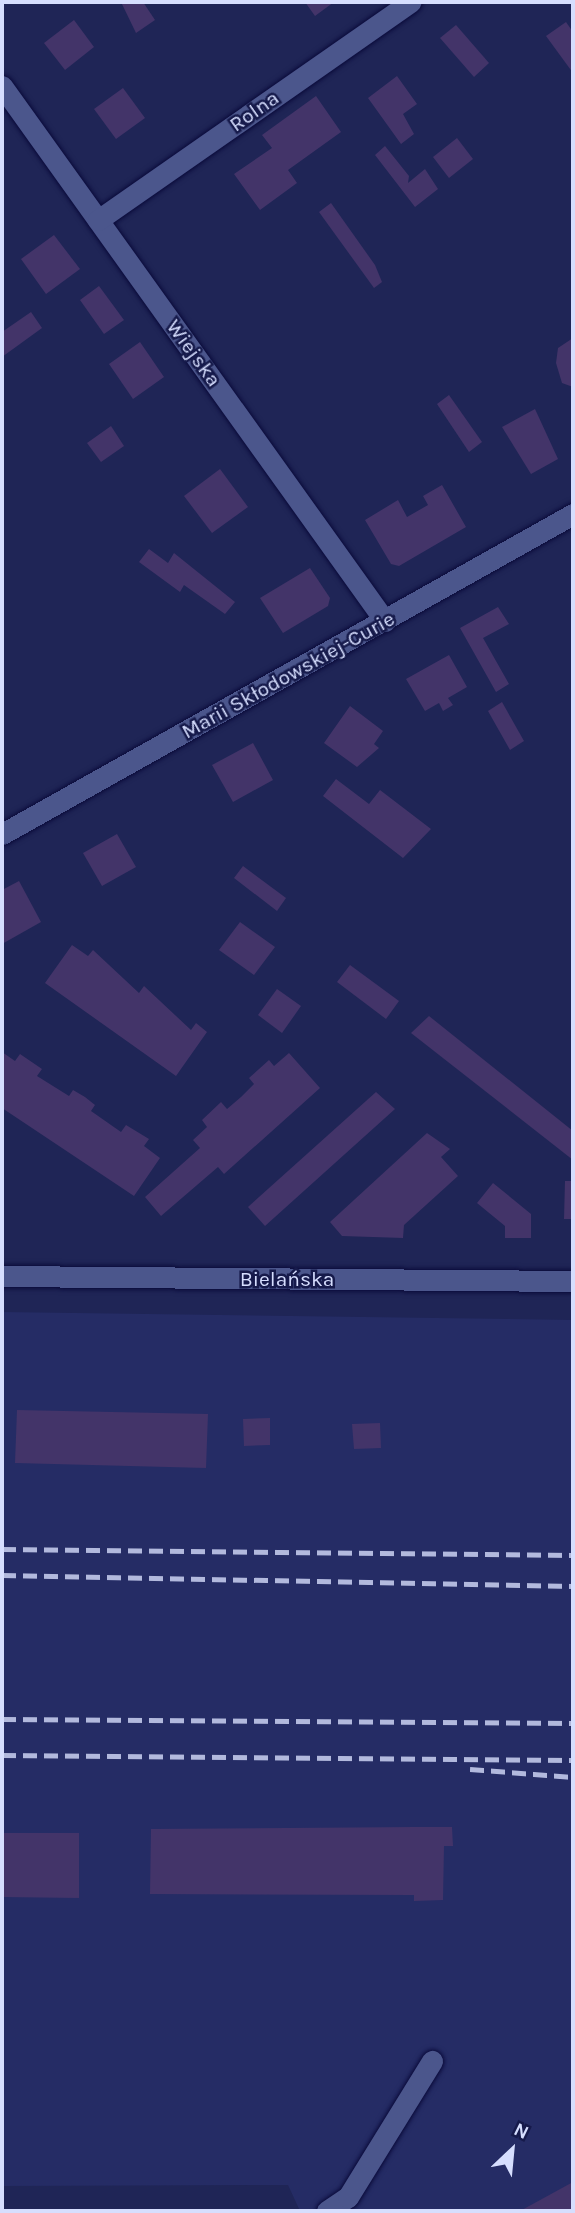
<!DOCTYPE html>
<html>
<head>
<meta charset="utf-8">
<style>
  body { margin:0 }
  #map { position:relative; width:575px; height:2213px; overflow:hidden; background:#1f2556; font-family:Karla,sans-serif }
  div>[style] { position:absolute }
  .built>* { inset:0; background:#252c65 }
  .building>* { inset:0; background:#433469 }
  .roads { filter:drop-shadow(0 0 2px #0a0a3a) drop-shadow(0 0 2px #0a0a3a) }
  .street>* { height:21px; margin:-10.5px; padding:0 10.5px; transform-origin:10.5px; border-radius:10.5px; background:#4b568c }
  .secondary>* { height:21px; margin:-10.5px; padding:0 10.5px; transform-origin:10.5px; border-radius:10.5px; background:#4b568c }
  .rail>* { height:5px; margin-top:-2.5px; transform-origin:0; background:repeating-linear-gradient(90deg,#b2b9dd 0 14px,transparent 0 21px) }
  span { translate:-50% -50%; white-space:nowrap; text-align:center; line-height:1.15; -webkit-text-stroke:5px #161a4b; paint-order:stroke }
  .street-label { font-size:21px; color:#d6defe }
  .frame { position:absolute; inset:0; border:4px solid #d6defe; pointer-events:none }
  .north { position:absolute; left:477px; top:2115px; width:70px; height:70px; -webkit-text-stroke:5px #161a4b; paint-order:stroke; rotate:26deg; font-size:19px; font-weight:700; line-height:28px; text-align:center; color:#d6defe }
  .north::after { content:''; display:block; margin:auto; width:24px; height:32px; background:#d6defe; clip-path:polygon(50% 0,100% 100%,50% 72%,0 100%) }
</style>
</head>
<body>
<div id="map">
  <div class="built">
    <div style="clip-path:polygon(2px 1312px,573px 1320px,573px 2211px,300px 2211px,288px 2185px,2px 2186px)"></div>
  </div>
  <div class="building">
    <div style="clip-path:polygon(121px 2px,143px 2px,155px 20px,136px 33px)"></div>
    <div style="clip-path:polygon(305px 2px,334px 2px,315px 16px)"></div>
    <div style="clip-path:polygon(74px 20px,94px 47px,65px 70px,44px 43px)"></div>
    <div style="clip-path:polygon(566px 22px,573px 32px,573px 73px,546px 36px)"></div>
    <div style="clip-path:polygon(456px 25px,489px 63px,474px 77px,440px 38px)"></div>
    <div style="clip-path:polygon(397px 76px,417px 104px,403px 114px,414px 134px,401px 144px,368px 98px)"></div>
    <div style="clip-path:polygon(123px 88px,145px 118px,116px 139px,94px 109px)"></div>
    <div style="clip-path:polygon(316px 96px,341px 132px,288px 170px,297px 183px,260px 210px,234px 174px,272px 148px,262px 135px)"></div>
    <div style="clip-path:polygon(457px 138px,473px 159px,449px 178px,433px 157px)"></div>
    <div style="clip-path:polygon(385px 146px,409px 176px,408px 183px,425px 169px,438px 189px,415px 207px,375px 155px)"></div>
    <div style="clip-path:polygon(331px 203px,375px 265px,382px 282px,374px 288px,319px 212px)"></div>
    <div style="clip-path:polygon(54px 235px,80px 269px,46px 294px,21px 259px)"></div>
    <div style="clip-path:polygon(99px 286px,124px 320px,104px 334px,80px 300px)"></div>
    <div style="clip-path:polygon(31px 312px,42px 328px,2px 357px,2px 332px)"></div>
    <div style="clip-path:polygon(573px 338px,573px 387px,562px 383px,556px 363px,558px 348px)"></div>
    <div style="clip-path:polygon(140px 342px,164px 377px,133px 399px,109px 364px)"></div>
    <div style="clip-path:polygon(449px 395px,482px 442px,469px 452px,437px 404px)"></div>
    <div style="clip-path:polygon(535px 409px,558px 459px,531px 474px,502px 427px)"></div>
    <div style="clip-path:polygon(111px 426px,124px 446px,101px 462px,87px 443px)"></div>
    <div style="clip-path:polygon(220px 469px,248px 507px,212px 533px,184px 496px)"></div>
    <div style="clip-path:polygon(442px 485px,466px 527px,399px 566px,391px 564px,365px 520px,398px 500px,407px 517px,428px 505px,423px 496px)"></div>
    <div style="clip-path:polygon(149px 549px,168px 563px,174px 553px,235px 602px,225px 614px,184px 585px,180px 592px,139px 562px)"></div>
    <div style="clip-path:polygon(310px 568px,330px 598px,328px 606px,283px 633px,260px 598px)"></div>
    <div style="clip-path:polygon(498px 607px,509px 624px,483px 638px,509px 684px,496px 692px,460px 628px)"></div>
    <div style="clip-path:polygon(449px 655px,467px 687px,448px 698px,453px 705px,443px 711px,439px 703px,425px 711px,406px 679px)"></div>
    <div style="clip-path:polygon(502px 702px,524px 741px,510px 750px,488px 711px)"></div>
    <div style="clip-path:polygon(350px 706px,383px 731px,374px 744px,379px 748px,357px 767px,324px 743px)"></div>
    <div style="clip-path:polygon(253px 743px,273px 780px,233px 802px,212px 765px)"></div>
    <div style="clip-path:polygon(336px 779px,369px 804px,380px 790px,431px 829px,403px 858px,323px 796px)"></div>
    <div style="clip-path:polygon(117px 834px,136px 867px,102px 886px,83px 853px)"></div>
    <div style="clip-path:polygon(243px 866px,286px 898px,277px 911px,234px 878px)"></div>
    <div style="clip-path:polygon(19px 881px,41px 922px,2px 944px,2px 890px)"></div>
    <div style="clip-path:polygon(240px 922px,275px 947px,254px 975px,219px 950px)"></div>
    <div style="clip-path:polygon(72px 945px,88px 956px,93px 950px,139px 993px,144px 986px,191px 1030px,196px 1023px,207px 1032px,176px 1076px,45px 983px)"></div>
    <div style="clip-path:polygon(350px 965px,399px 1001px,386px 1019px,337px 982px)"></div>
    <div style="clip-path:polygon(277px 989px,301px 1006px,282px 1033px,258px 1015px)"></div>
    <div style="clip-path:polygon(429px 1016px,573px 1131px,573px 1160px,411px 1033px)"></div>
    <div style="clip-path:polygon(2px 1052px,15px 1061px,20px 1054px,42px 1069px,37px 1076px,69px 1096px,73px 1090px,85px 1097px,95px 1105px,91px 1111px,121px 1132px,126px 1125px,149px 1139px,144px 1146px,160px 1158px,134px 1196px,2px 1108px)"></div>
    <div style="clip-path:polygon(289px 1053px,320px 1088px,224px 1174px,218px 1167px,161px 1216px,145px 1197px,200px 1148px,193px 1140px,207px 1127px,202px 1120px,221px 1102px,227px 1109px,241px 1097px,254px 1084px,249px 1078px,269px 1060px,274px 1066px)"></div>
    <div style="clip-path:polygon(376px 1092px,395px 1109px,265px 1226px,248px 1207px)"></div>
    <div style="clip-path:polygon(427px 1133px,450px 1149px,441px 1157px,458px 1176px,404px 1225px,403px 1238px,342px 1236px,330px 1222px)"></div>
    <div style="clip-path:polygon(565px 1181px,573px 1181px,573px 1219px,564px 1219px)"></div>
    <div style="clip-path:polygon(493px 1183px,531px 1214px,531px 1238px,505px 1238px,505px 1226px,477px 1203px)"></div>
    <div style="clip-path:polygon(17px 1410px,208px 1414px,206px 1468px,15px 1463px)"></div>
    <div style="clip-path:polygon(270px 1418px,270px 1445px,244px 1446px,243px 1419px)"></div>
    <div style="clip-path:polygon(380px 1423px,381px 1448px,354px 1449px,352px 1424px)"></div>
    <div style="clip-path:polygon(414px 1827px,452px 1827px,453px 1846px,444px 1846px,443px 1900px,414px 1901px,414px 1895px,150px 1894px,151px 1829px)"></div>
    <div style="clip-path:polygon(2px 1833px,79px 1833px,79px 1898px,2px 1897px)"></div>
    <div style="clip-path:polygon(573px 2182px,573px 2211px,520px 2211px)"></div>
  </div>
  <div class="roads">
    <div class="street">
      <div style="left:2px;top:86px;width:658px;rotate:54.4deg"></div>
      <div style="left:98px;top:220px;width:381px;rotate:-34.9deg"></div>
      <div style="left:2px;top:1276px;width:571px;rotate:0.5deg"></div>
      <div style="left:327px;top:2211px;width:25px;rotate:-34deg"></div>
      <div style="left:348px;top:2197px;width:160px;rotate:-58.3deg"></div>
    </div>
    <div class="secondary">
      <div style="left:2px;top:834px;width:655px;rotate:-29.27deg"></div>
    </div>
  </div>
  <div class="rail">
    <div style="left:2px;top:1549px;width:571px;rotate:0.6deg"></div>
    <div style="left:2px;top:1575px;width:571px;rotate:1.1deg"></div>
    <div style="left:2px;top:1719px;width:571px;rotate:0.4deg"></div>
    <div style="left:2px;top:1755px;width:571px;rotate:0.5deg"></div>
    <div style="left:470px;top:1769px;width:103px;rotate:4.4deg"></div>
  </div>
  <div class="street-label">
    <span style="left:254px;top:111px;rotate:-35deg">Rolna</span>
    <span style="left:194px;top:353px;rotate:54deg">Wiejska</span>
    <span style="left:288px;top:675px;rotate:-29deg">Marii Skłodowskiej-Curie</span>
    <span style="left:287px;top:1279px">Bielańska</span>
  </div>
  <div class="frame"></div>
  <div class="north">N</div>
</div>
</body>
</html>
